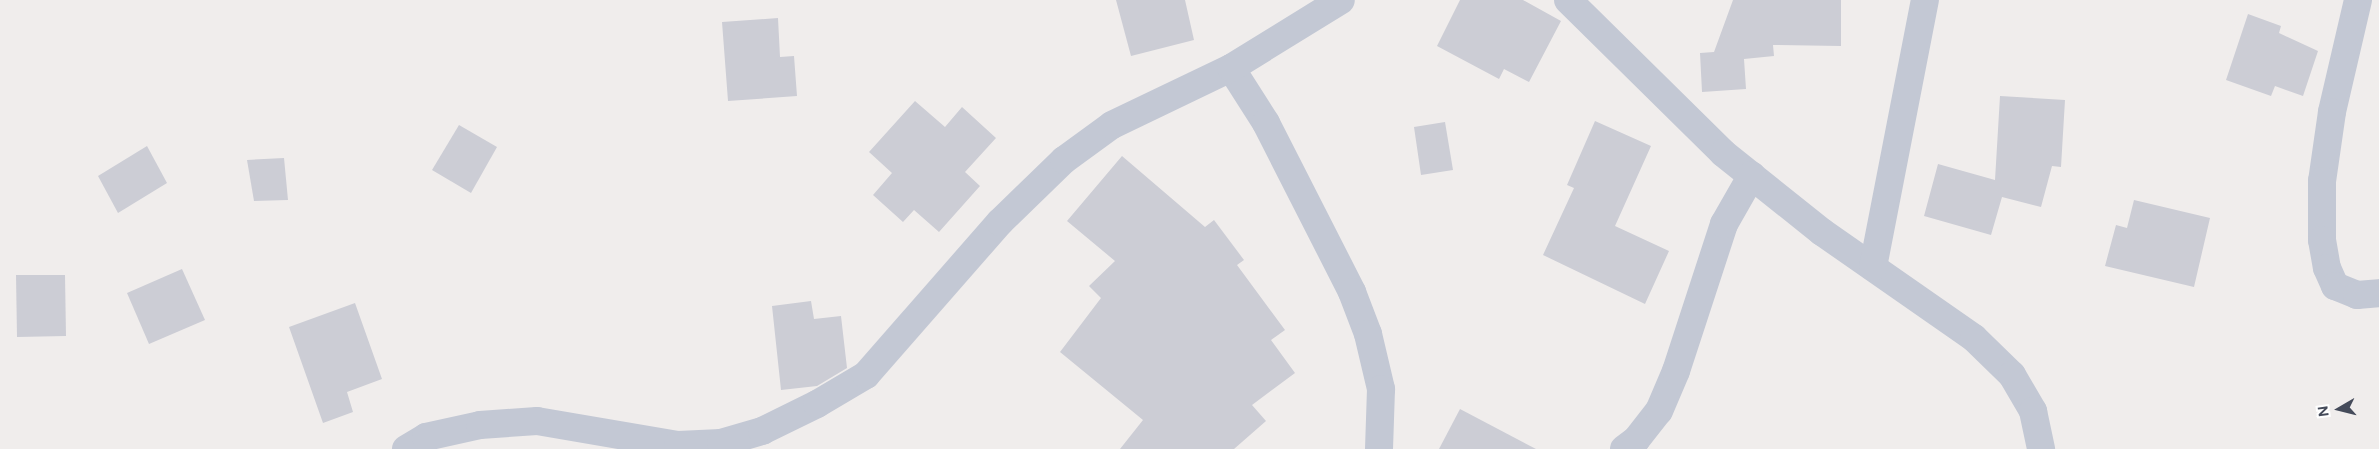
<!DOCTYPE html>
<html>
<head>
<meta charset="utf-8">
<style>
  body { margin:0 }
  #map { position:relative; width:2379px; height:449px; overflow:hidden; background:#f0edec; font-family:Figtree,sans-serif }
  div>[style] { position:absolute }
  .building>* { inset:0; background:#cccdd5 }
  .street>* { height:28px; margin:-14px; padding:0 14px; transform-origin:14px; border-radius:14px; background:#c3c8d4 }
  span { translate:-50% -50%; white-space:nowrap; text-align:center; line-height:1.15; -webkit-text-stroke:4.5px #fff; paint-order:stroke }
  .north { position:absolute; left:2314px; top:384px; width:50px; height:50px; -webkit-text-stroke:4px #fff; paint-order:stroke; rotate:262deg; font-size:14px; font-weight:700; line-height:20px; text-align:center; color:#454b5a }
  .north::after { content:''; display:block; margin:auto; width:18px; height:22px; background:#454b5a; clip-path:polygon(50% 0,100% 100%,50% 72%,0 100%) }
</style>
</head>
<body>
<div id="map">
  <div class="building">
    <div style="clip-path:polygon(1116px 0,1185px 0,1194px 40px,1131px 56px)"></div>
    <div style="clip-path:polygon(1460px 0,1523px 0,1561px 21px,1529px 82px,1504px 69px,1499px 79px,1437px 46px)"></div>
    <div style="clip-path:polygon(1733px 0,1841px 0,1841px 46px,1773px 45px,1774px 56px,1744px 59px,1746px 89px,1702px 92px,1700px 53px,1714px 52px)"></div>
    <div style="clip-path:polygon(2248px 14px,2281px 26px,2279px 33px,2318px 51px,2303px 96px,2275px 86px,2271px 96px,2226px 80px)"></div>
    <div style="clip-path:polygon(778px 18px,780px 57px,794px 56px,797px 96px,728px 101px,722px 22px)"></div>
    <div style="clip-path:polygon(2000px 96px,2065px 100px,2061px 167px,2052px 166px,2041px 207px,2002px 197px,1991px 235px,1924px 216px,1938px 164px,1995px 180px)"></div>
    <div style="clip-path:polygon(915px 101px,945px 127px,962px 107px,996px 138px,965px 172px,980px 186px,939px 232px,914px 210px,903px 222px,873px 195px,892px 173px,869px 152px)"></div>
    <div style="clip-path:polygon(1595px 121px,1651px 146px,1615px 226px,1669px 251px,1645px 304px,1543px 255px,1574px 188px,1567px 185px)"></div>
    <div style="clip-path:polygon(1445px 122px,1453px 170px,1421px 175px,1414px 127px)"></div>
    <div style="clip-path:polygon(459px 125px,497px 147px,471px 193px,432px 170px)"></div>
    <div style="clip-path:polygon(147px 146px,167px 183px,118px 213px,98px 176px)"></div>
    <div style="clip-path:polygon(1122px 156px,1205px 227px,1214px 220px,1244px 260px,1237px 265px,1285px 330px,1271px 340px,1295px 373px,1252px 405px,1266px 421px,1234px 449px,1120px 449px,1143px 420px,1060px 352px,1101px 298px,1089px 286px,1115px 261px,1067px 221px)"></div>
    <div style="clip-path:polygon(284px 158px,288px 200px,254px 201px,247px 160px)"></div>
    <div style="clip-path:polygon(2134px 200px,2210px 218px,2194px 287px,2105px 266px,2116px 225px,2127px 228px)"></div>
    <div style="clip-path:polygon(182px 269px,205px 320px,149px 344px,127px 293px)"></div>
    <div style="clip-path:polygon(16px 275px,65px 275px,66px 336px,17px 337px)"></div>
    <div style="clip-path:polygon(811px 301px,814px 319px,841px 316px,847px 368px,817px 386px,781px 390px,772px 306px)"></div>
    <div style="clip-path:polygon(355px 303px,382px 379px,347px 392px,353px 412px,323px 423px,289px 327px)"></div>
    <div style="clip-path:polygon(1460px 409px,1536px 449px,1439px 449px)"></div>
  </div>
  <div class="street">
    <div style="left:1568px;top:0;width:218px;rotate:44.6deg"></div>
    <div style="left:1723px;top:153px;width:127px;rotate:38.6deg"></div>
    <div style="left:1822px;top:232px;width:185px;rotate:34.9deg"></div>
    <div style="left:1974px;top:338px;width:53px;rotate:44.2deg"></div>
    <div style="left:2012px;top:375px;width:42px;rotate:59.7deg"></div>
    <div style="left:2033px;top:411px;width:39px;rotate:78deg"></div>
    <div style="left:2358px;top:0;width:115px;rotate:103.1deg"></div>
    <div style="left:2332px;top:112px;width:70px;rotate:98.2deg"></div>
    <div style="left:2322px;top:181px;width:59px;rotate:90deg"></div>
    <div style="left:2322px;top:240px;width:28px;rotate:80deg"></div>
    <div style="left:2327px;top:268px;width:20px;rotate:66deg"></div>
    <div style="left:2335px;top:286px;width:24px;rotate:22deg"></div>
    <div style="left:2357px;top:295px;width:22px;rotate:-5deg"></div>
    <div style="left:1231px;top:68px;width:65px;rotate:57.5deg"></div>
    <div style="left:1266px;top:123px;width:190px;rotate:63deg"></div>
    <div style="left:1352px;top:292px;width:45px;rotate:69.1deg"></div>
    <div style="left:1368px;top:334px;width:57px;rotate:76.7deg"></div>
    <div style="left:1381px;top:389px;width:60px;rotate:91.9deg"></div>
    <div style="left:1873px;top:267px;width:272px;rotate:-79deg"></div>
    <div style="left:406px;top:449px;width:23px;rotate:-31deg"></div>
    <div style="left:426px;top:437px;width:55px;rotate:-12.5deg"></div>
    <div style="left:480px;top:425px;width:57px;rotate:-4deg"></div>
    <div style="left:537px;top:421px;width:143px;rotate:9.7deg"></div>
    <div style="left:678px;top:445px;width:43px;rotate:-2.7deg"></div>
    <div style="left:721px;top:443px;width:43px;rotate:-16.3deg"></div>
    <div style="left:762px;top:431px;width:61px;rotate:-26.1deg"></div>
    <div style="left:817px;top:404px;width:57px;rotate:-30.6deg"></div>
    <div style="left:866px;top:375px;width:203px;rotate:-48.8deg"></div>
    <div style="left:1000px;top:222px;width:89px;rotate:-44.1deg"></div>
    <div style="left:1064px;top:160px;width:59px;rotate:-36.1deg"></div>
    <div style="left:1112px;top:125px;width:132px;rotate:-25.6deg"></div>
    <div style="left:1231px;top:68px;width:129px;rotate:-31.7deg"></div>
    <div style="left:1624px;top:449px;width:15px;rotate:-37deg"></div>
    <div style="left:1636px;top:440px;width:37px;rotate:-52deg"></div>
    <div style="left:1659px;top:411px;width:43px;rotate:-67deg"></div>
    <div style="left:1676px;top:371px;width:155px;rotate:-71.9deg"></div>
    <div style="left:1724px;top:224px;width:56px;rotate:-60.3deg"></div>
  </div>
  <div class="north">N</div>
</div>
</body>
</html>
